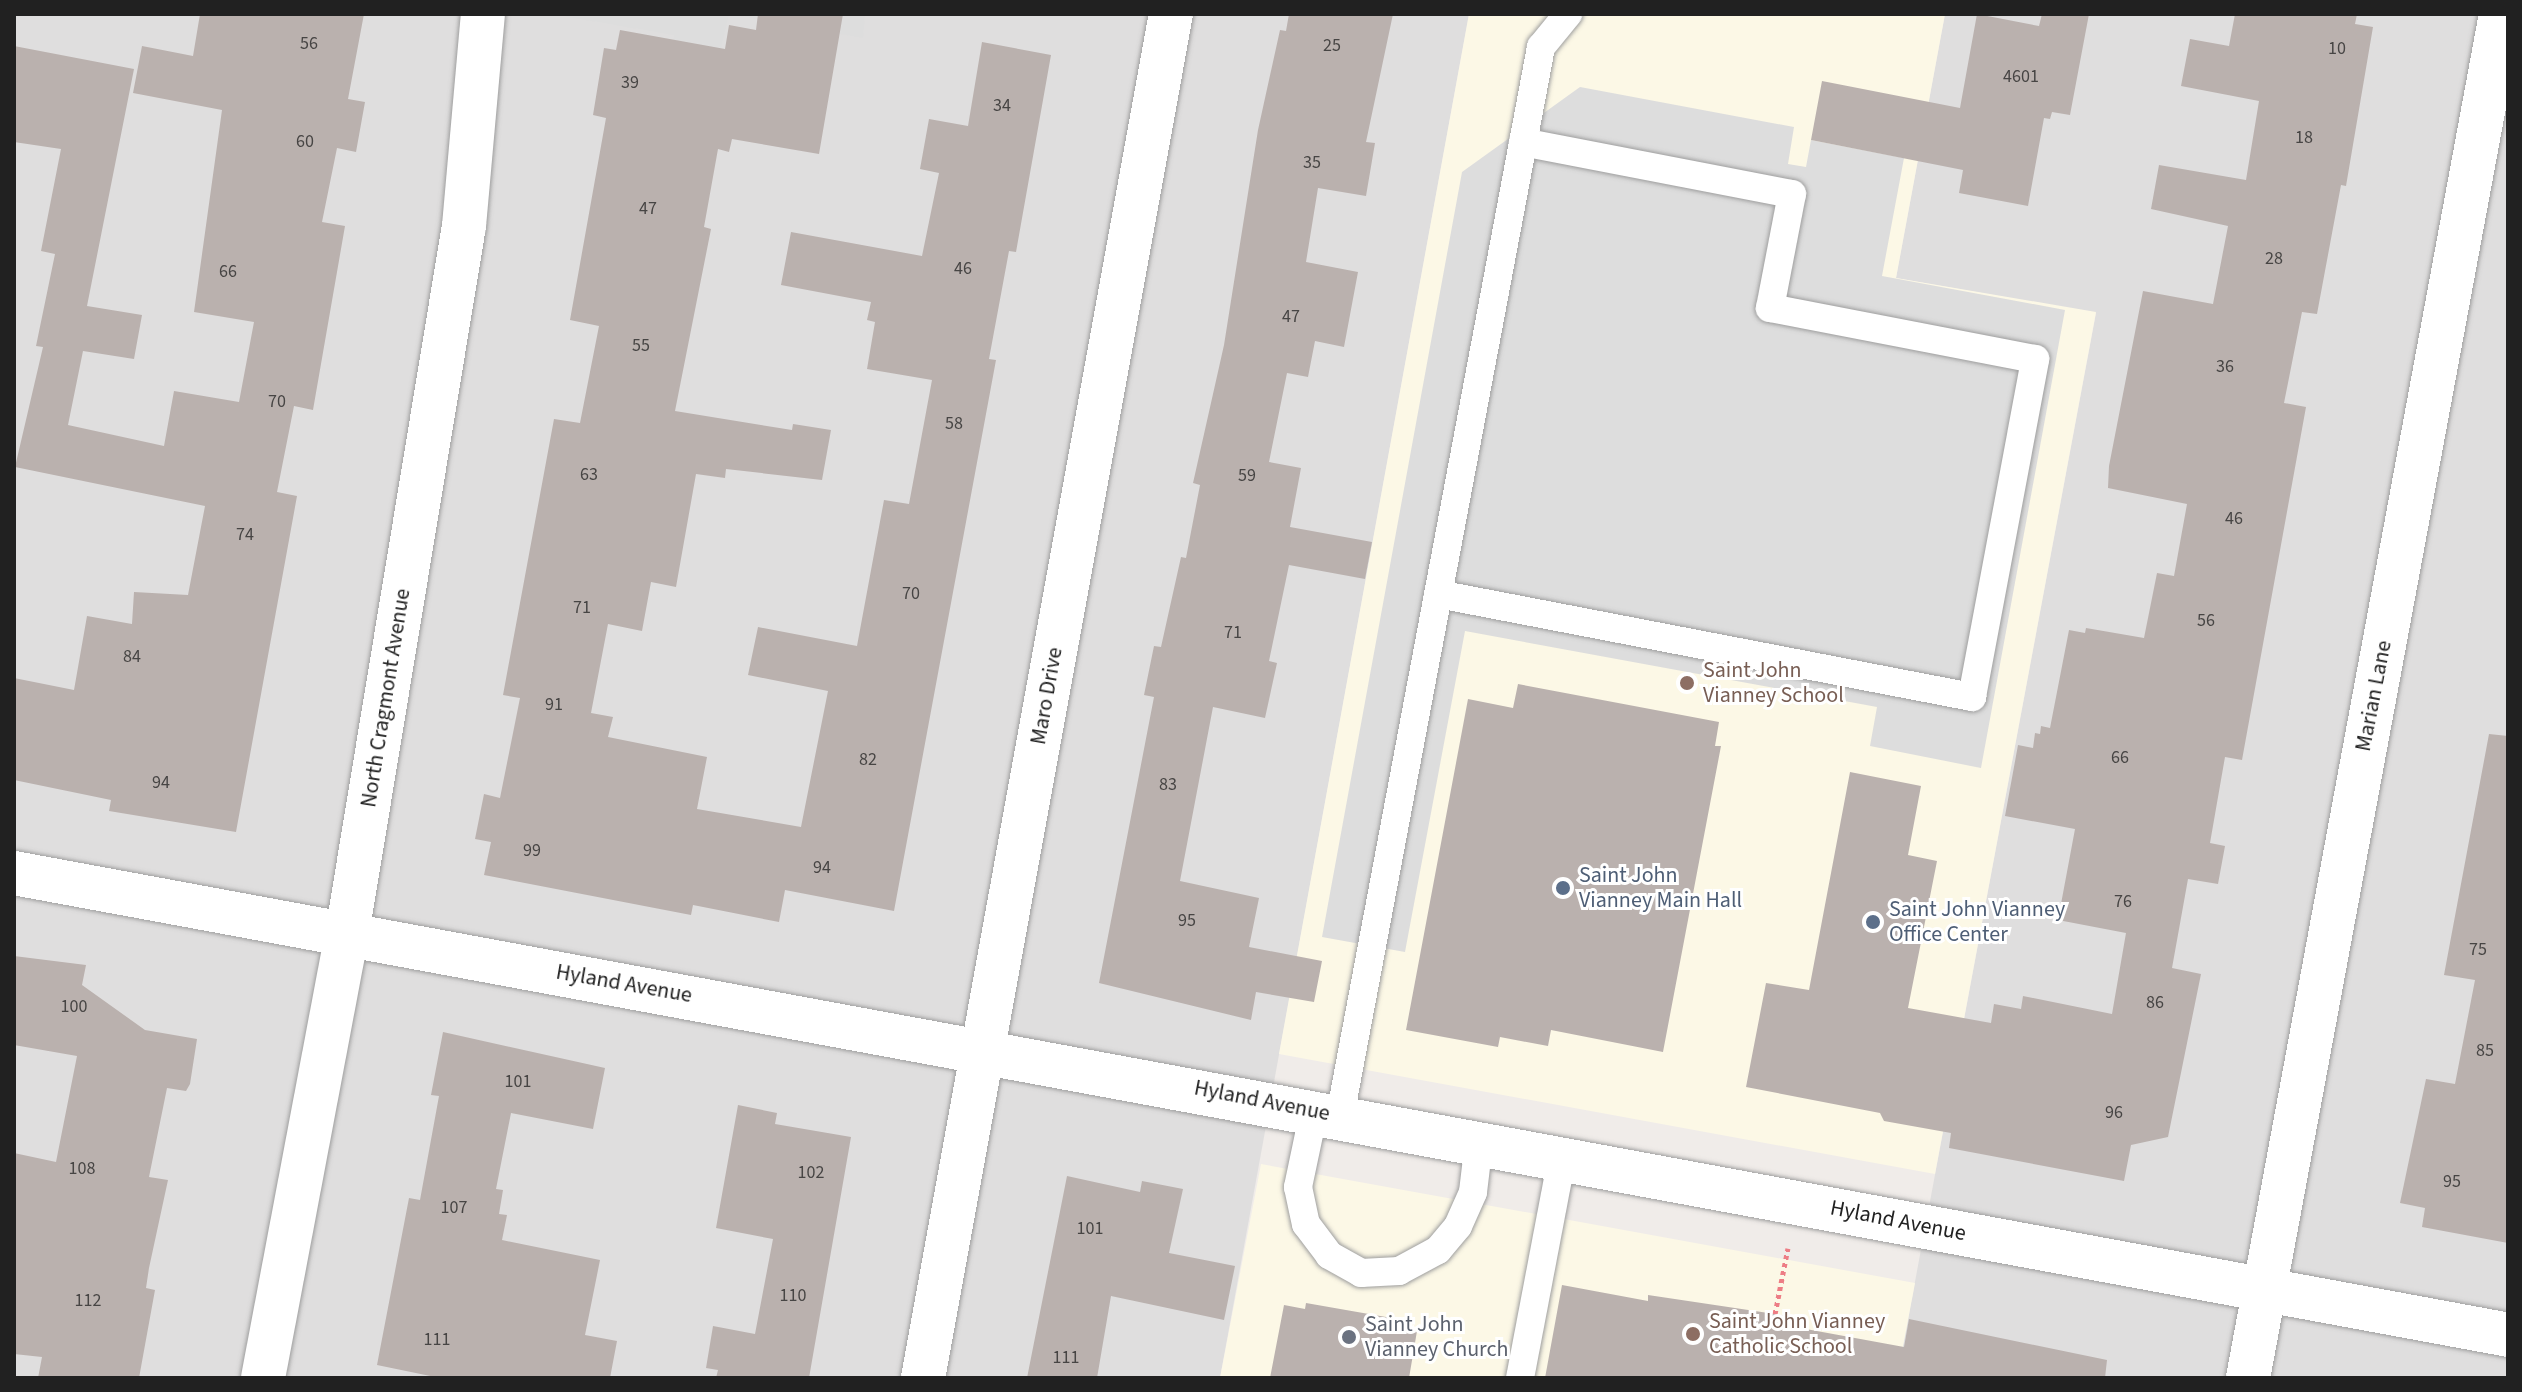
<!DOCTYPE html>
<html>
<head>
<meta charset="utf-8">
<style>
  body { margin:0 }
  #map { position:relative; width:2522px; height:1392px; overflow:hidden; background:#f0ece9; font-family:"Source Sans 3",sans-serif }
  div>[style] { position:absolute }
  .residential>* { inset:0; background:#dfdede }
  .education>* { inset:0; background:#fcf8e6 }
  .parking>* { inset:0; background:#ddd }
  .building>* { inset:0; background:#bab1ae }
  .path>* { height:5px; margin-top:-2.5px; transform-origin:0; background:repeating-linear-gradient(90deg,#ed7d85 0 4px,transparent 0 8px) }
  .roads { filter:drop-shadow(0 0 2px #9e9e9e) drop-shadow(0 0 2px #9e9e9e) }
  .lane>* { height:28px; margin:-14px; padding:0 14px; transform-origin:14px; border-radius:14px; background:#fff }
  .street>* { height:44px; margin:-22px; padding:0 22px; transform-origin:22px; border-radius:22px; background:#fff }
  .dots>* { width:22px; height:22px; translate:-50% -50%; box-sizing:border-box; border:4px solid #fff; border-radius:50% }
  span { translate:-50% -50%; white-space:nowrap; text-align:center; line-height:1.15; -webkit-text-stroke:6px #fff; paint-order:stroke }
  .number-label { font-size:18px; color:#474544 }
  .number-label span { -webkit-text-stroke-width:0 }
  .education-label { font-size:22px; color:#785e54 }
  .left { translate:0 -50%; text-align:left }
  .street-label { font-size:22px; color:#212121 }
  .service-label { font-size:22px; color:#4e5e75 }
  .worship-label { font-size:22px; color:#5b616d }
  .frame { position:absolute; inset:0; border:16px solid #212121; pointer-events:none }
</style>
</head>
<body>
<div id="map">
  <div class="residential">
    <div style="clip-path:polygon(14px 14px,1469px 14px,1220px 1378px,14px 1378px)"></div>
    <div style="clip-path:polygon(1945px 14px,2508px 14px,2508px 1378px,1897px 1378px,2096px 313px,1896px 278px)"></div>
  </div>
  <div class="education">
    <div style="clip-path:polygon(1469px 14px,1945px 14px,1896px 278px,2096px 312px,1935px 1174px,1279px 1054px)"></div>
    <div style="clip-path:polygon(1261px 1164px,1915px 1283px,1897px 1378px,1220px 1378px)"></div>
  </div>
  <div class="parking">
    <div style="clip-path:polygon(551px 14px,865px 14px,863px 38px,729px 14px,719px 56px,673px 48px,674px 35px)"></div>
    <div style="clip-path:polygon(1580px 87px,1794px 127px,1788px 164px,1806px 167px,1811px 140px,1904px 158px,1882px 276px,2065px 310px,1981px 768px,1870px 746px,1877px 707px,1465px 631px,1405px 952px,1322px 937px,1462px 172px)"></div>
  </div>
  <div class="building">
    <div style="clip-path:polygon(200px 14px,364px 14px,348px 99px,365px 102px,356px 152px,337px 148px,322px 222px,345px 226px,313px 410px,294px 406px,277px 492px,297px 496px,236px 832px,109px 811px,111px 800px,14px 780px,14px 678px,74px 690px,87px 616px,132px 624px,134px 592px,188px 595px,205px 506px,15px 467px,43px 347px,36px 346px,55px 254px,41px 251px,61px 149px,14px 142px,14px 46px,134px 69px,87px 306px,142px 315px,134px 359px,83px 351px,68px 425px,164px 446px,174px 391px,239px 402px,254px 322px,194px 312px,222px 110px,133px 93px,142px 46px,193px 56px)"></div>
    <div style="clip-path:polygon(758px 14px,843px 14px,819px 154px,732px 139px,729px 152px,718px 149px,704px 227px,711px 229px,675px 411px,792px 430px,793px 424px,831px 430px,822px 480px,726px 469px,725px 478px,696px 474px,676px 587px,651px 582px,642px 631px,608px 624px,591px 713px,613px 717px,608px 737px,707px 757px,697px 809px,801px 827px,828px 691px,748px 675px,758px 627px,857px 646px,884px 500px,909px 504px,932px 380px,867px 369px,875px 322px,867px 320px,871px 302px,781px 285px,791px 232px,922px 256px,939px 173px,920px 169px,929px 119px,968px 126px,982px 42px,1051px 55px,1016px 252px,1009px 251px,989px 359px,996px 360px,894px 911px,785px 890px,779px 922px,693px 905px,691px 915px,484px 875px,491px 842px,475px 839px,484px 794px,500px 798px,520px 698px,503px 695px,554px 419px,580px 423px,599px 326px,570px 320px,606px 118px,593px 115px,604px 48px,616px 50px,620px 30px,725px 49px,729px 25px,756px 30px)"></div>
    <div style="clip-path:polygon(1289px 14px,1393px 14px,1366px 142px,1375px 143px,1366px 196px,1318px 188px,1306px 262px,1358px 272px,1344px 347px,1315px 341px,1308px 377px,1287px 373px,1269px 462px,1301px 468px,1290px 527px,1372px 542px,1365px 579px,1289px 565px,1269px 661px,1277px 663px,1265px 718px,1213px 707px,1180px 881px,1259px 898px,1249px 947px,1322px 961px,1314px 1002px,1256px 992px,1251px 1020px,1099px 983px,1154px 697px,1144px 695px,1154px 646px,1161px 647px,1181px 557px,1186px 558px,1200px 485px,1193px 483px,1224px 345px,1258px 130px,1280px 30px,1286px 31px)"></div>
    <div style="clip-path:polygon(1977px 14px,2039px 26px,2042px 14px,2089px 14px,2070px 115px,2052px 112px,2050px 119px,2044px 118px,2028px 206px,1959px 193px,1963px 170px,1811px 140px,1822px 81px,1960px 108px)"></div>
    <div style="clip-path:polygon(2235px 14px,2357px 14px,2355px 24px,2373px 27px,2346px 186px,2341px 185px,2317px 314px,2302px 312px,2284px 403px,2306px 407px,2242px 760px,2225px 757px,2210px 843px,2225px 846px,2218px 884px,2188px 879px,2172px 968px,2201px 974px,2168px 1137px,2131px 1145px,2124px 1181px,1949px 1148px,1951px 1133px,1884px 1121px,1880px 1113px,1746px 1087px,1766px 983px,1809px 990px,1850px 772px,1921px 786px,1908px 855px,1937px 861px,1908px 1008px,1991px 1023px,1994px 1004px,2021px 1009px,2023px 996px,2112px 1014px,2126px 933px,2058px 920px,2075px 829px,2005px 816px,2018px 745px,2033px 748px,2035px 733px,2040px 734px,2041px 726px,2050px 728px,2069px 630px,2085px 633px,2086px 628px,2144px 638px,2157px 573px,2174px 576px,2187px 504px,2108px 488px,2109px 466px,2143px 291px,2213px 304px,2228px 226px,2151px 209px,2159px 165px,2246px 180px,2259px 101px,2181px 86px,2190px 39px,2229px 46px)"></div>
    <div style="clip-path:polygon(1518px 684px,1719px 722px,1715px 746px,1721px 746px,1663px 1052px,1551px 1030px,1548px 1046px,1500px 1037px,1498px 1047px,1406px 1030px,1468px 699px,1513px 708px)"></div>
    <div style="clip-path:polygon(2489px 734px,2508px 736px,2508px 1243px,2422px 1227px,2425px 1208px,2400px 1203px,2426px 1079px,2455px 1084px,2475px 980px,2444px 975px)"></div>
    <div style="clip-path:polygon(14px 956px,86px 965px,82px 985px,145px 1030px,197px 1039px,190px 1084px,186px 1091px,167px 1088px,149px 1177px,168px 1180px,149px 1268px,146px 1288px,155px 1290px,139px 1378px,38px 1378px,42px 1357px,14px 1354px,14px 1153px,56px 1162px,77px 1056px,14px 1045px)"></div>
    <div style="clip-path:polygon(443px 1032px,605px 1068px,593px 1129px,511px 1113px,496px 1189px,503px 1190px,499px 1214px,507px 1215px,502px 1240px,600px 1260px,585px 1335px,617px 1341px,610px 1378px,440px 1378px,377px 1365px,409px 1198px,420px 1200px,439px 1096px,431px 1095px)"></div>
    <div style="clip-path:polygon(738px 1105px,777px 1113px,775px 1124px,851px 1137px,809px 1378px,716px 1378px,718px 1370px,706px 1368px,713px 1326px,755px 1334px,773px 1239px,716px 1228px)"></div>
    <div style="clip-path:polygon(1067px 1176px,1140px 1192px,1142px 1181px,1183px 1189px,1169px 1253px,1235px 1266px,1224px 1320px,1111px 1296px,1097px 1378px,1027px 1378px)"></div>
    <div style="clip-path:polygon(1562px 1285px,1648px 1301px,1648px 1295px,1775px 1314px,1797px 1318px,1795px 1327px,1904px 1347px,1909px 1319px,2107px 1360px,2105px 1378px,1545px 1378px)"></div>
    <div style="clip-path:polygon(1306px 1303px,1403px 1320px,1402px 1328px,1417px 1331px,1409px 1378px,1270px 1378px,1284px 1305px,1305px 1309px)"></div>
  </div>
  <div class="path">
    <div style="left:1775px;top:1314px;width:67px;rotate:-78.9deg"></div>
  </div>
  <div class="roads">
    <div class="lane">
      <div style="left:1438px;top:594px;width:544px;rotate:10.92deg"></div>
      <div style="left:1972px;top:697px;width:344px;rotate:-79.4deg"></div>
      <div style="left:2035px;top:359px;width:270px;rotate:-169.1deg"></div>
      <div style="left:1770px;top:308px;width:116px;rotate:-79.1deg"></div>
      <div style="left:1792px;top:194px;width:274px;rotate:-169.1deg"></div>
      <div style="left:1314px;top:1111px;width:78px;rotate:101.9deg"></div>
      <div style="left:1298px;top:1187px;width:38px;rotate:78deg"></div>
      <div style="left:1306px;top:1224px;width:39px;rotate:53deg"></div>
      <div style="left:1329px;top:1255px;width:37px;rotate:29deg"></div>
      <div style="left:1361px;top:1273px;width:38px;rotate:-3deg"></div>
      <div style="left:1399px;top:1271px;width:44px;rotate:-28.3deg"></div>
      <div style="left:1438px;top:1250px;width:31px;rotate:-50deg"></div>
      <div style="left:1458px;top:1226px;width:37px;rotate:-66deg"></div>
      <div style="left:1473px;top:1192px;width:50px;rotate:-83.2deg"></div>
      <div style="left:1340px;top:1116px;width:1088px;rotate:-79.35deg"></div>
      <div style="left:1541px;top:47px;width:43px;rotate:-50.7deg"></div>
      <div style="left:1520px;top:1378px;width:224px;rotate:-79.2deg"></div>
    </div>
    <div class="street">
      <div style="left:14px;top:873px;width:2536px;rotate:10.49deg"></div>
      <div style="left:263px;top:1378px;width:452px;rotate:-79.3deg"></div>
      <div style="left:347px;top:934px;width:718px;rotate:-80.62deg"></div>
      <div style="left:464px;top:226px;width:213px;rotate:-84.9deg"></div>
      <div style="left:923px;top:1378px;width:1386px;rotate:-79.7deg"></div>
      <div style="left:2248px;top:1378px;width:1387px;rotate:-79.49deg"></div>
    </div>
  </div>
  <div class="dots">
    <div style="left:1687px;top:683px;background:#8d6e63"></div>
    <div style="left:1563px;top:888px;background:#5c6f8a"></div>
    <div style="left:1873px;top:922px;background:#5c6f8a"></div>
    <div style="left:1693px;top:1334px;background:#8d6e63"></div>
    <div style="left:1349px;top:1337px;background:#6b7280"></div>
  </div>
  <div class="number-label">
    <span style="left:309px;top:44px">56</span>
    <span style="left:1332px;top:46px">25</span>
    <span style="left:2337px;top:49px">10</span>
    <span style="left:2021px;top:77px">4601</span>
    <span style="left:630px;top:83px">39</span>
    <span style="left:1002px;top:106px">34</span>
    <span style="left:2304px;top:138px">18</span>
    <span style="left:305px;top:142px">60</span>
    <span style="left:1312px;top:163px">35</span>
    <span style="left:648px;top:209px">47</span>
    <span style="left:2274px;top:259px">28</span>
    <span style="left:963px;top:269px">46</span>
    <span style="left:228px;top:272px">66</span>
    <span style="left:1291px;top:317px">47</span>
    <span style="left:641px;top:346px">55</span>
    <span style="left:2225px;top:367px">36</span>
    <span style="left:277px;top:402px">70</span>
    <span style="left:954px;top:424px">58</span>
    <span style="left:589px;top:475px">63</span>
    <span style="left:1247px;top:476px">59</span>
    <span style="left:2234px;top:519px">46</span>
    <span style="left:245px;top:535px">74</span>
    <span style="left:911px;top:594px">70</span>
    <span style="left:582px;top:608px">71</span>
    <span style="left:2206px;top:621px">56</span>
    <span style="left:1233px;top:633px">71</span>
    <span style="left:132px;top:657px">84</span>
    <span style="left:554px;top:705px">91</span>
    <span style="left:2120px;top:758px">66</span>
    <span style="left:868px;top:760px">82</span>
    <span style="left:161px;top:783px">94</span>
    <span style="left:1168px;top:785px">83</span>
    <span style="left:532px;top:851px">99</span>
    <span style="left:822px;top:868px">94</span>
    <span style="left:2123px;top:902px">76</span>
    <span style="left:1187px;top:921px">95</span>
    <span style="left:2478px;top:950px">75</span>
    <span style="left:2155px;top:1003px">86</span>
    <span style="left:74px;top:1007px">100</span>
    <span style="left:2485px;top:1051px">85</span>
    <span style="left:518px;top:1082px">101</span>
    <span style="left:2114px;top:1113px">96</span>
    <span style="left:82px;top:1169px">108</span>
    <span style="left:811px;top:1173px">102</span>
    <span style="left:2452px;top:1182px">95</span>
    <span style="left:454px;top:1208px">107</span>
    <span style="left:1090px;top:1229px">101</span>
    <span style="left:793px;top:1296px">110</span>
    <span style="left:88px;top:1301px">112</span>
    <span style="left:437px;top:1340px">111</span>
    <span style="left:1066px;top:1358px">111</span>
  </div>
  <div class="education-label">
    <span class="left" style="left:1703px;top:683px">Saint John<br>Vianney School</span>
    <span class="left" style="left:1709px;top:1334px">Saint John Vianney<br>Catholic School</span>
  </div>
  <div class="street-label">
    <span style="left:1047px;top:696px;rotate:-80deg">Maro Drive</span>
    <span style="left:2374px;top:696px;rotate:-79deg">Marian Lane</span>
    <span style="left:386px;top:698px;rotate:-81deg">North Cragmont Avenue</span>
    <span style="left:624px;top:984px;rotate:10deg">Hyland Avenue</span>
    <span style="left:1262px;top:1101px;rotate:11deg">Hyland Avenue</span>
    <span style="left:1898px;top:1221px;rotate:11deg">Hyland Avenue</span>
  </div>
  <div class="service-label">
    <span class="left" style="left:1579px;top:888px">Saint John<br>Vianney Main Hall</span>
    <span class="left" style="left:1889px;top:922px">Saint John Vianney<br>Office Center</span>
  </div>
  <div class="worship-label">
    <span class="left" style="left:1365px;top:1337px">Saint John<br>Vianney Church</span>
  </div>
  <div class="frame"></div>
</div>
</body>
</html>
